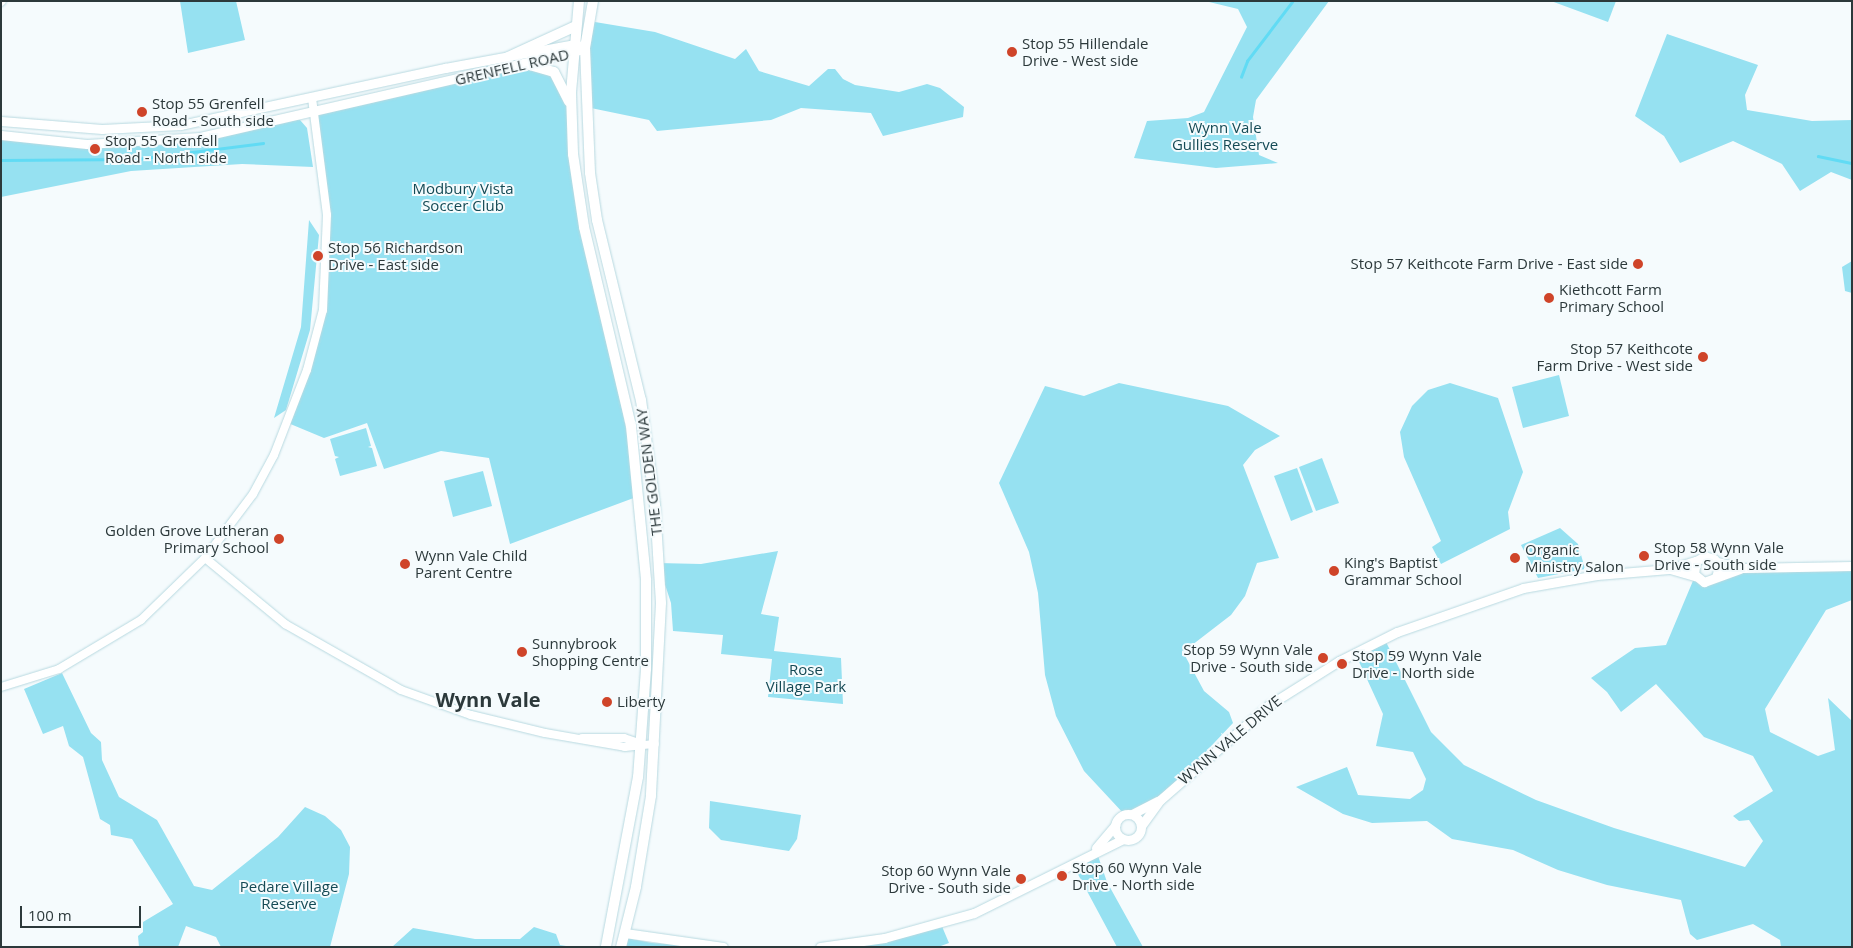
<!DOCTYPE html>
<html>
<head>
<meta charset="utf-8">
<style>
  body { margin:0 }
  #map { position:relative; width:1853px; height:948px; overflow:hidden; background:#f5fbfd; font-family:"Open Sans",sans-serif }
  div>[style] { position:absolute }
  .green>* { inset:0; background:#96e1f1 }
  .stream>* { height:2.5px; margin:-1.25px; padding:0 1.25px; transform-origin:1.25px; border-radius:1.25px; background:#61dbf4 }
  .roads { filter:drop-shadow(0 0 1px #b8d9e0) drop-shadow(0 0 1px #b8d9e0) }
  .tertiary>* { height:8px; margin:-4px; padding:0 4px; transform-origin:4px; border-radius:4px; background:#fff }
  .secondary>* { height:9px; margin:-4.5px; padding:0 4.5px; transform-origin:4.5px; border-radius:4.5px; background:#fff }
  .secondary>.ring { margin:-4.5px; padding:0; box-sizing:content-box; background:none; border:9px solid #fff; border-radius:50% }
  .primary>* { height:10px; margin:-5px; padding:0 5px; transform-origin:5px; border-radius:5px; background:#fff }
  .dots>* { width:14px; height:14px; translate:-50% -50%; box-sizing:border-box; border:2px solid #f5fbfd; border-radius:50% }
  span { translate:-50% -50%; white-space:nowrap; text-align:center; line-height:1.15; -webkit-text-stroke:4px #f5fbfd; paint-order:stroke }
  .poi-label { font-size:15px; color:#2c393b }
  .left { translate:0 -50%; text-align:left }
  .right { translate:-100% -50%; text-align:right }
  .street-label { font-size:15px; color:#2c393b }
  .park-label { font-size:15px; color:#144a55 }
  .district-label { font-size:20px; color:#2c393b; font-weight:700 }
  .frame { position:absolute; inset:0; border:2px solid #2c393b; pointer-events:none }
  .scale { position:absolute; left:20px; top:906px; width:121px; height:22px; box-sizing:border-box; border:2px solid #2c393b; border-top:0; padding-left:6px; font-size:15px; line-height:18px; white-space:nowrap; color:#2c393b; -webkit-text-stroke:4px #f5fbfd; paint-order:stroke }
</style>
</head>
<body>
<div id="map">
  <div class="green">
    <div style="clip-path:polygon(180px 1px,236px 1px,245px 40px,188px 53px)"></div>
    <div style="clip-path:polygon(1205px 1px,1329px 1px,1256px 100px,1253px 117px,1259px 155px,1278px 163px,1216px 168px,1134px 158px,1147px 121px,1188px 118px,1204px 112px,1247px 27px,1238px 9px)"></div>
    <div style="clip-path:polygon(1551px 1px,1616px 1px,1608px 22px)"></div>
    <div style="clip-path:polygon(589px 21px,655px 32px,735px 59px,746px 49px,759px 71px,809px 86px,828px 69px,835px 69px,843px 79px,855px 85px,899px 92px,927px 84px,940px 88px,964px 107px,963px 117px,883px 136px,871px 113px,801px 108px,771px 120px,657px 131px,649px 120px,586px 107px)"></div>
    <div style="clip-path:polygon(1667px 34px,1758px 65px,1745px 95px,1747px 110px,1812px 121px,1852px 120px,1852px 180px,1831px 172px,1800px 191px,1782px 164px,1733px 141px,1680px 163px,1664px 136px,1635px 116px)"></div>
    <div style="clip-path:polygon(526px 64px,549px 70px,571px 111px,574px 159px,639px 496px,510px 544px,489px 458px,441px 451px,384px 469px,367px 423px,324px 438px,288px 423px,323px 310px,327px 215px,315px 112px)"></div>
    <div style="clip-path:polygon(294px 120px,300px 120px,307px 128px,313px 167px,242px 164px,131px 171px,1px 197px,1px 139px,86px 147px,168px 145px)"></div>
    <div style="clip-path:polygon(309px 220px,319px 235px,310px 330px,286px 410px,274px 418px,301px 327px)"></div>
    <div style="clip-path:polygon(1852px 261px,1852px 293px,1845px 291px,1842px 267px)"></div>
    <div style="clip-path:polygon(1559px 375px,1569px 416px,1523px 428px,1512px 387px)"></div>
    <div style="clip-path:polygon(1119px 383px,1228px 406px,1280px 436px,1255px 450px,1243px 465px,1279px 558px,1257px 563px,1245px 596px,1231px 615px,1183px 652px,1204px 691px,1229px 712px,1233px 723px,1160px 800px,1124px 814px,1084px 771px,1056px 716px,1045px 675px,1038px 593px,1029px 552px,999px 483px,1045px 386px,1084px 396px)"></div>
    <div style="clip-path:polygon(1450px 383px,1498px 398px,1523px 472px,1508px 512px,1510px 529px,1441px 564px,1432px 547px,1441px 541px,1404px 457px,1400px 432px,1412px 406px,1428px 390px)"></div>
    <div style="clip-path:polygon(366px 428px,371px 446px,368px 447px,372px 448px,377px 466px,340px 476px,335px 459px,339px 457px,335px 456px,330px 439px)"></div>
    <div style="clip-path:polygon(1322px 458px,1339px 503px,1316px 511px,1299px 467px)"></div>
    <div style="clip-path:polygon(1297px 468px,1313px 512px,1291px 521px,1274px 476px)"></div>
    <div style="clip-path:polygon(483px 471px,492px 506px,453px 517px,444px 481px)"></div>
    <div style="clip-path:polygon(1560px 528px,1578px 544px,1585px 569px,1538px 578px,1521px 545px)"></div>
    <div style="clip-path:polygon(778px 551px,761px 614px,779px 617px,774px 651px,841px 658px,843px 704px,768px 697px,772px 659px,721px 654px,723px 635px,673px 631px,671px 603px,658px 563px,701px 564px)"></div>
    <div style="clip-path:polygon(1852px 566px,1852px 600px,1826px 610px,1765px 709px,1770px 732px,1818px 756px,1835px 750px,1828px 698px,1852px 721px,1852px 947px,1781px 947px,1780px 940px,1753px 924px,1697px 940px,1690px 934px,1681px 900px,1607px 885px,1558px 870px,1513px 850px,1452px 839px,1427px 821px,1372px 823px,1343px 814px,1296px 787px,1347px 767px,1358px 795px,1410px 799px,1423px 790px,1426px 779px,1413px 752px,1376px 746px,1383px 714px,1355px 653px,1384px 638px,1431px 732px,1464px 765px,1536px 800px,1614px 828px,1745px 867px,1763px 841px,1749px 820px,1739px 821px,1733px 816px,1773px 791px,1753px 756px,1704px 737px,1656px 684px,1621px 712px,1607px 692px,1591px 678px,1635px 648px,1666px 645px,1695px 576px,1700px 581px,1730px 571px)"></div>
    <div style="clip-path:polygon(62px 673px,91px 733px,101px 742px,102px 760px,119px 797px,157px 820px,194px 886px,212px 890px,278px 837px,305px 807px,325px 816px,341px 830px,350px 847px,349px 874px,330px 947px,221px 947px,216px 937px,186px 926px,178px 947px,139px 947px,138px 936px,143px 932px,143px 922px,173px 904px,132px 839px,111px 835px,110px 825px,100px 819px,83px 757px,69px 746px,63px 726px,43px 734px,24px 689px)"></div>
    <div style="clip-path:polygon(710px 801px,801px 815px,797px 839px,789px 851px,721px 840px,709px 828px)"></div>
    <div style="clip-path:polygon(1096px 850px,1107px 882px,1143px 947px,1117px 947px,1073px 865px)"></div>
    <div style="clip-path:polygon(941px 924px,949px 943px,938px 947px,811px 947px,860px 943px)"></div>
    <div style="clip-path:polygon(534px 927px,556px 934px,560px 945px,572px 947px,392px 947px,413px 928px,475px 939px,520px 939px)"></div>
    <div style="clip-path:polygon(625px 933px,632px 939px,652px 943px,726px 947px,621px 947px)"></div>
  </div>
  <div class="stream">
    <div style="left:1241px;top:77px;width:17px;rotate:-69deg"></div>
    <div style="left:1247px;top:61px;width:74px;rotate:-52.7deg"></div>
    <div style="left:1818px;top:156px;width:35px;rotate:12deg"></div>
    <div style="left:1px;top:160px;width:136px;rotate:-0.4deg"></div>
    <div style="left:137px;top:159px;width:127px;rotate:-7.2deg"></div>
  </div>
  <div class="roads">
    <div class="tertiary">
      <div style="left:1px;top:2px;width:1px;rotate:-45deg"></div>
      <div style="left:205px;top:558px;width:104px;rotate:39.5deg"></div>
      <div style="left:285px;top:624px;width:133px;rotate:29.6deg"></div>
      <div style="left:401px;top:690px;width:74px;rotate:19.7deg"></div>
      <div style="left:471px;top:715px;width:76px;rotate:13.7deg"></div>
      <div style="left:545px;top:733px;width:81px;rotate:9.9deg"></div>
      <div style="left:625px;top:747px;width:30px;rotate:-6deg"></div>
      <div style="left:1px;top:687px;width:61px;rotate:-17.2deg"></div>
      <div style="left:59px;top:669px;width:96px;rotate:-30.9deg"></div>
      <div style="left:141px;top:620px;width:89px;rotate:-44.1deg"></div>
      <div style="left:205px;top:558px;width:80px;rotate:-53.1deg"></div>
      <div style="left:253px;top:494px;width:44px;rotate:-61.7deg"></div>
      <div style="left:274px;top:455px;width:91px;rotate:-68.8deg"></div>
      <div style="left:307px;top:370px;width:62px;rotate:-75.1deg"></div>
      <div style="left:323px;top:310px;width:95px;rotate:-87.6deg"></div>
      <div style="left:327px;top:215px;width:118px;rotate:-97.3deg"></div>
      <div style="left:582px;top:738px;width:42px"></div>
      <div style="left:624px;top:738px;width:18px;rotate:19deg"></div>
    </div>
    <div class="secondary">
      <div style="left:1px;top:121px;width:101px;rotate:4.5deg"></div>
      <div style="left:102px;top:129px;width:79px;rotate:-2.9deg"></div>
      <div style="left:181px;top:125px;width:270px;rotate:-12.2deg"></div>
      <div style="left:445px;top:68px;width:131px;rotate:-10.5deg"></div>
      <div style="left:574px;top:44px;width:6px;rotate:18deg"></div>
      <div style="left:1px;top:135px;width:86px;rotate:6deg"></div>
      <div style="left:87px;top:144px;width:113px;rotate:-3.5deg"></div>
      <div style="left:200px;top:137px;width:390px;rotate:-12.9deg"></div>
      <div style="left:1717px;top:562px;width:27px;rotate:13deg"></div>
      <div style="left:1743px;top:568px;width:109px;rotate:-1.1deg"></div>
      <div style="left:1670px;top:569px;width:26px;rotate:16deg"></div>
      <div style="left:1716px;top:577px;width:10px;rotate:-73deg"></div>
      <div style="left:1719px;top:567px;width:9px;rotate:-122deg"></div>
      <div style="left:1714px;top:559px;width:9px;rotate:-162deg"></div>
      <div style="left:1705px;top:556px;width:10px;rotate:151deg"></div>
      <div style="left:1696px;top:561px;width:13px;rotate:99deg"></div>
      <div style="left:1694px;top:574px;width:13px;rotate:39deg"></div>
      <div style="left:1704px;top:582px;width:38px;rotate:-20deg"></div>
      <div class="ring" style="left:1115px;top:814px;width:17px;height:17px"></div>
      <div style="left:1132px;top:814px;width:29px;rotate:-27deg"></div>
      <div style="left:1141px;top:826px;width:32px;rotate:-54deg"></div>
      <div style="left:1160px;top:800px;width:145px;rotate:-41.1deg"></div>
      <div style="left:1269px;top:705px;width:83px;rotate:-32.2deg"></div>
      <div style="left:1339px;top:661px;width:65px;rotate:-26.6deg"></div>
      <div style="left:1397px;top:632px;width:133px;rotate:-19.2deg"></div>
      <div style="left:1523px;top:588px;width:75px;rotate:-10deg"></div>
      <div style="left:1597px;top:575px;width:72px;rotate:-4.8deg"></div>
      <div style="left:1669px;top:569px;width:28px;rotate:-17deg"></div>
      <div style="left:1096px;top:848px;width:30px;rotate:-50deg"></div>
      <div style="left:625px;top:933px;width:99px;rotate:8.1deg"></div>
      <div style="left:820px;top:947px;width:65px;rotate:-8deg"></div>
      <div style="left:884px;top:938px;width:93px;rotate:-15.5deg"></div>
      <div style="left:974px;top:913px;width:166px;rotate:-26.4deg"></div>
    </div>
    <div class="primary">
      <div style="left:579px;top:1px;width:92px;rotate:95deg"></div>
      <div style="left:571px;top:93px;width:61px;rotate:88.1deg"></div>
      <div style="left:573px;top:154px;width:74px;rotate:81.4deg"></div>
      <div style="left:584px;top:227px;width:204px;rotate:76.7deg"></div>
      <div style="left:631px;top:426px;width:155px;rotate:84.4deg"></div>
      <div style="left:646px;top:580px;width:89px;rotate:90deg"></div>
      <div style="left:646px;top:669px;width:108px;rotate:94.2deg"></div>
      <div style="left:638px;top:777px;width:173px;rotate:100.7deg"></div>
      <div style="left:593px;top:1px;width:48px;rotate:99.7deg"></div>
      <div style="left:585px;top:48px;width:125px;rotate:87.7deg"></div>
      <div style="left:590px;top:173px;width:48px;rotate:81.5deg"></div>
      <div style="left:597px;top:220px;width:185px;rotate:76.3deg"></div>
      <div style="left:641px;top:400px;width:106px;rotate:82.4deg"></div>
      <div style="left:655px;top:505px;width:98px;rotate:86.5deg"></div>
      <div style="left:661px;top:603px;width:193px;rotate:93deg"></div>
      <div style="left:651px;top:796px;width:92px;rotate:99.4deg"></div>
      <div style="left:636px;top:887px;width:62px;rotate:104deg"></div>
      <div style="left:508px;top:57px;width:75px;rotate:-24.5deg"></div>
      <div style="left:526px;top:64px;width:29px;rotate:16deg"></div>
      <div style="left:554px;top:72px;width:33px;rotate:63deg"></div>
    </div>
  </div>
  <div class="dots">
    <div style="left:1012px;top:52px;background:#cf4429"></div>
    <div style="left:142px;top:112px;background:#cf4429"></div>
    <div style="left:95px;top:149px;background:#cf4429"></div>
    <div style="left:318px;top:256px;background:#cf4429"></div>
    <div style="left:1638px;top:264px;background:#cf4429"></div>
    <div style="left:1549px;top:298px;background:#cf4429"></div>
    <div style="left:1703px;top:357px;background:#cf4429"></div>
    <div style="left:279px;top:539px;background:#cf4429"></div>
    <div style="left:1644px;top:556px;background:#cf4429"></div>
    <div style="left:1515px;top:558px;background:#cf4429"></div>
    <div style="left:405px;top:564px;background:#cf4429"></div>
    <div style="left:1334px;top:571px;background:#cf4429"></div>
    <div style="left:522px;top:652px;background:#cf4429"></div>
    <div style="left:1323px;top:658px;background:#cf4429"></div>
    <div style="left:1342px;top:664px;background:#cf4429"></div>
    <div style="left:607px;top:702px;background:#cf4429"></div>
    <div style="left:1062px;top:876px;background:#cf4429"></div>
    <div style="left:1021px;top:879px;background:#cf4429"></div>
  </div>
  <div class="poi-label">
    <span class="left" style="left:1022px;top:52px">Stop 55 Hillendale<br>Drive - West side</span>
    <span class="left" style="left:152px;top:112px">Stop 55 Grenfell<br>Road - South side</span>
    <span class="left" style="left:105px;top:149px">Stop 55 Grenfell<br>Road - North side</span>
    <span class="left" style="left:328px;top:256px">Stop 56 Richardson<br>Drive - East side</span>
    <span class="right" style="left:1628px;top:264px">Stop 57 Keithcote Farm Drive - East side</span>
    <span class="left" style="left:1559px;top:298px">Kiethcott Farm<br>Primary School</span>
    <span class="right" style="left:1693px;top:357px">Stop 57 Keithcote<br>Farm Drive - West side</span>
    <span class="right" style="left:269px;top:539px">Golden Grove Lutheran<br>Primary School</span>
    <span class="left" style="left:1654px;top:556px">Stop 58 Wynn Vale<br>Drive - South side</span>
    <span class="left" style="left:1525px;top:558px">Organic<br>Ministry Salon</span>
    <span class="left" style="left:415px;top:564px">Wynn Vale Child<br>Parent Centre</span>
    <span class="left" style="left:1344px;top:571px">King's Baptist<br>Grammar School</span>
    <span class="left" style="left:532px;top:652px">Sunnybrook<br>Shopping Centre</span>
    <span class="right" style="left:1313px;top:658px">Stop 59 Wynn Vale<br>Drive - South side</span>
    <span class="left" style="left:1352px;top:664px">Stop 59 Wynn Vale<br>Drive - North side</span>
    <span class="left" style="left:617px;top:702px">Liberty</span>
    <span class="left" style="left:1072px;top:876px">Stop 60 Wynn Vale<br>Drive - North side</span>
    <span class="right" style="left:1011px;top:879px">Stop 60 Wynn Vale<br>Drive - South side</span>
  </div>
  <div class="street-label">
    <span style="left:512px;top:67px;rotate:-13deg">GRENFELL ROAD</span>
    <span style="left:649px;top:472px;rotate:-97deg">THE GOLDEN WAY</span>
    <span style="left:1230px;top:740px;rotate:-40deg">WYNN VALE DRIVE</span>
  </div>
  <div class="park-label">
    <span style="left:1225px;top:136px">Wynn Vale<br>Gullies Reserve</span>
    <span style="left:463px;top:197px">Modbury Vista<br>Soccer Club</span>
    <span style="left:806px;top:678px">Rose<br>Village Park</span>
    <span style="left:289px;top:895px">Pedare Village<br>Reserve</span>
  </div>
  <div class="district-label">
    <span style="left:488px;top:699px">Wynn Vale</span>
  </div>
  <div class="frame"></div>
  <div class="scale">100 m</div>
</div>
</body>
</html>
